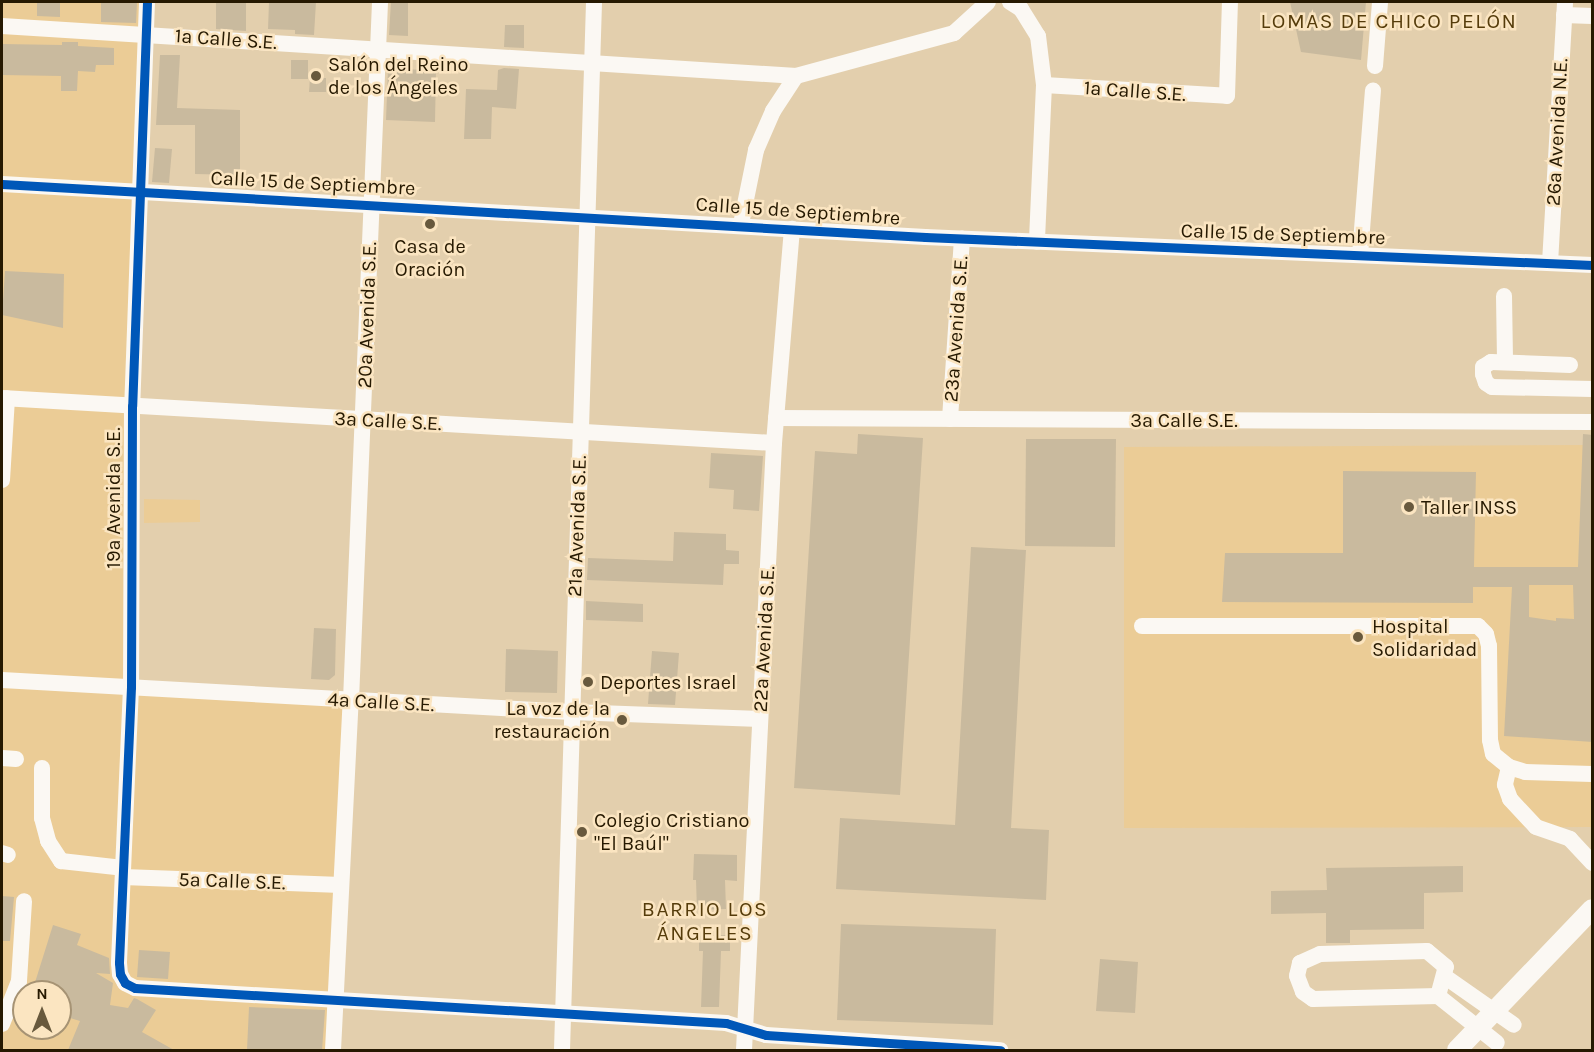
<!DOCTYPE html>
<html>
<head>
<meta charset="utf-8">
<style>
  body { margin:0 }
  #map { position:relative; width:1594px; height:1052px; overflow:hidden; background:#e3cfad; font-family:Karla,sans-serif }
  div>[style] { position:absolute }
  .built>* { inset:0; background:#ebcc96 }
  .building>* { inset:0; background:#c9ba9e }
  .minor>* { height:16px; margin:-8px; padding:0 8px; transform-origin:8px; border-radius:8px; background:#fbf8f3 }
  .major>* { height:20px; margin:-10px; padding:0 10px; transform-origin:10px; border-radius:10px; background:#fbf8f3 }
  .cycleway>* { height:9px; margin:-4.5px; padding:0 4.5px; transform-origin:4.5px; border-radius:4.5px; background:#0057b8 }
  .dots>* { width:16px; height:16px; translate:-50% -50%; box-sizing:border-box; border:3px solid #fbe5c1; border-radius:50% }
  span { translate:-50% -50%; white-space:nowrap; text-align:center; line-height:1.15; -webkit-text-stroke:5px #fbe5c1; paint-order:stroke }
  .street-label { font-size:20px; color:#261901 }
  .poi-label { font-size:20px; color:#261901 }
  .left { translate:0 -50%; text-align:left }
  .right { translate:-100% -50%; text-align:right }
  .neighbourhood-label { font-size:21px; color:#553c0b; letter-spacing:1.5px }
  .frame { position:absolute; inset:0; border:3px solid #261901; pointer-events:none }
  .north { position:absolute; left:12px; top:980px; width:60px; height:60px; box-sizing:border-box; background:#fbe5c1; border:2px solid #a69374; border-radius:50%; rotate:0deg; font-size:16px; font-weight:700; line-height:24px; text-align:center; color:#261901 }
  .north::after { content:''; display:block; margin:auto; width:21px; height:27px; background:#68593d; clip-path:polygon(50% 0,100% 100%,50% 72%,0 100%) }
</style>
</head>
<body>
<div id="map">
  <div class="built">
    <div style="clip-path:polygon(evenodd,2px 2px,147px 2px,131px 686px,351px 700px,334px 1050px,2px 1050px,2px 2px,24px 992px,60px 992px,60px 1028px,24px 1028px,24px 992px)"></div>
    <div style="clip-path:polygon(1592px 445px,1592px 827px,1124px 828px,1124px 447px)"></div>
    <div style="clip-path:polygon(144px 499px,200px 500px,200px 522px,144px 523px)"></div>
  </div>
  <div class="building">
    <div style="clip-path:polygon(37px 2px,60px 2px,60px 17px,37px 16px)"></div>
    <div style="clip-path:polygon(101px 2px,137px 2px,136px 23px,101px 22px)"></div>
    <div style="clip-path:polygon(216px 2px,246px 2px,246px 31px,216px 29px)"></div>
    <div style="clip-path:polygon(269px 2px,316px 2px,314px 35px,295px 34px,295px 30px,268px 29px)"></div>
    <div style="clip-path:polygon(391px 2px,408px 2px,408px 36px,389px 35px)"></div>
    <div style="clip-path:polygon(1290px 2px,1366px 2px,1361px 60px,1301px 52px)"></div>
    <div style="clip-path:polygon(505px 25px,524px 25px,524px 48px,504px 47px)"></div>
    <div style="clip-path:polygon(62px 42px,78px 42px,78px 46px,114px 48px,114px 65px,96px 65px,95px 72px,78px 71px,77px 91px,61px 91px,61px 76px,2px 75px,2px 44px,62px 45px)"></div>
    <div style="clip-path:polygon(160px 55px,180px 55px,177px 108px,240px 110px,240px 175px,195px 174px,195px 125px,156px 125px)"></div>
    <div style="clip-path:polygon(291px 60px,308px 60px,308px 79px,291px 79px)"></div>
    <div style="clip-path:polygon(504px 68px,519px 69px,516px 109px,492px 107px,491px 139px,464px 139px,466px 89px,497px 90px,498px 70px)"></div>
    <div style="clip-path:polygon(388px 69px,436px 70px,435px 122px,386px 120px)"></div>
    <div style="clip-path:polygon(310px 78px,326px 78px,326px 92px,309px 92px)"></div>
    <div style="clip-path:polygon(155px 148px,172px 149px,169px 183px,152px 182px)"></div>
    <div style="clip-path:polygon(5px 271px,64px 274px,63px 328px,2px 315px)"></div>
    <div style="clip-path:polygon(858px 434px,923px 438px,900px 795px,794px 788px,815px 451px,857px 454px)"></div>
    <div style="clip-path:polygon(evenodd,1583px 434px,1593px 435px,1593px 742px,1504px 736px,1512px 587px,1473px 587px,1473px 603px,1222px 602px,1225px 553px,1343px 553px,1343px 471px,1476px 472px,1474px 567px,1578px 567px,1583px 434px,1529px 585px,1573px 585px,1574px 619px,1556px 618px,1556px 621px,1529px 617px,1529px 585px)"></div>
    <div style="clip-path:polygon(1026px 439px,1116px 439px,1115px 547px,1025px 546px)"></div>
    <div style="clip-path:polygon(711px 453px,763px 456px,759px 511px,733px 509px,734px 490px,709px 488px)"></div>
    <div style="clip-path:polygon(674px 532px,726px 534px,726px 550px,739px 551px,739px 564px,724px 564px,723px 585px,587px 580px,588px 558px,673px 561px)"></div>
    <div style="clip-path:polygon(971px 547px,1026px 550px,1011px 828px,1049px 830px,1046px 900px,836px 889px,840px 818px,955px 825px)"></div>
    <div style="clip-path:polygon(586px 601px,643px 604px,643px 622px,586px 620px)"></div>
    <div style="clip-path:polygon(314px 628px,336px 629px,335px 675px,329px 680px,311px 679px)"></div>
    <div style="clip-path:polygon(506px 649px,558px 651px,557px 693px,505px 692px)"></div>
    <div style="clip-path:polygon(652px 651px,679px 653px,675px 705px,648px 704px)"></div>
    <div style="clip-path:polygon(694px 854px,737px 855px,737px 881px,725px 880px,726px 909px,697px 910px,696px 880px,693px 880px)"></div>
    <div style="clip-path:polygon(1463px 866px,1463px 892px,1424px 893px,1424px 929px,1350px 930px,1350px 943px,1326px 943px,1326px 913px,1271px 914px,1271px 891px,1327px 890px,1326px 868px)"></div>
    <div style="clip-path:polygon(2px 896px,14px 897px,10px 941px,2px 941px)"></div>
    <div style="clip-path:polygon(841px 924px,996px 929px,993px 1025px,837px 1020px)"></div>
    <div style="clip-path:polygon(53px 925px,81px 934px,77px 945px,109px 958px,110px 974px,96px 973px,113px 983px,110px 1005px,128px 1008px,134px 998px,137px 999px,156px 1010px,142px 1032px,174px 1050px,68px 1050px,80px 1021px,60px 1015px,60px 992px,32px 992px)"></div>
    <div style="clip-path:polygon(730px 935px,730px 951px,721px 951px,719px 1007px,701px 1007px,703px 951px,699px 951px,699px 936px)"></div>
    <div style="clip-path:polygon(139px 950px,170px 952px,168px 979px,137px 977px)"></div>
    <div style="clip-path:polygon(1100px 959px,1138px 962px,1135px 1013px,1096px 1011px)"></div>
    <div style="clip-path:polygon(249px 1007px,325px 1010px,322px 1050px,247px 1050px)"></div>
  </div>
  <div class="minor">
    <div style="left:147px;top:2px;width:404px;rotate:92.1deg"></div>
    <div style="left:132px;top:406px;width:281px;rotate:90.2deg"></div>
    <div style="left:131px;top:687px;width:276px;rotate:92.5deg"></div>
    <div style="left:119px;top:963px;width:11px;rotate:85deg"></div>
    <div style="left:120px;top:974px;width:10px;rotate:61deg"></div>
    <div style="left:125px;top:983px;width:11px;rotate:27deg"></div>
    <div style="left:135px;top:988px;width:592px;rotate:3.39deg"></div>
    <div style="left:726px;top:1023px;width:42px;rotate:16.7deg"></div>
    <div style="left:766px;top:1035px;width:235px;rotate:3.7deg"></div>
    <div style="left:1010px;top:2px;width:13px;rotate:32deg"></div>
    <div style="left:1021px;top:9px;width:32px;rotate:58deg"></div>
    <div style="left:1038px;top:36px;width:49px;rotate:83deg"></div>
    <div style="left:1044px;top:85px;width:157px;rotate:92.6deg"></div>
    <div style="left:1564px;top:15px;width:28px;rotate:2deg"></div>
    <div style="left:2px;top:26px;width:796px;rotate:3.6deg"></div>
    <div style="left:796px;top:76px;width:164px;rotate:-15.2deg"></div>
    <div style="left:954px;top:33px;width:46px;rotate:-42.4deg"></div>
    <div style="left:1375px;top:66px;width:64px;rotate:-85.5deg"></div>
    <div style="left:1044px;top:85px;width:183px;rotate:3.4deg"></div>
    <div style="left:1227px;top:96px;width:94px;rotate:-88.2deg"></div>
    <div style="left:2px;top:184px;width:925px;rotate:3.29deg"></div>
    <div style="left:925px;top:237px;width:668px;rotate:2.4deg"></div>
    <div style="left:741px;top:224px;width:76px;rotate:-78.5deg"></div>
    <div style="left:756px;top:150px;width:43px;rotate:-66.4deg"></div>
    <div style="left:773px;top:111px;width:42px;rotate:-56.7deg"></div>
    <div style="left:1360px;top:255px;width:165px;rotate:-85.5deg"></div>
    <div style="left:1550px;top:263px;width:261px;rotate:-86.7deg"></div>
    <div style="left:1504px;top:296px;width:66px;rotate:89.1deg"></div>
    <div style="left:1570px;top:365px;width:79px;rotate:-177.8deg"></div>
    <div style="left:1491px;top:362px;width:9px;rotate:148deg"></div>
    <div style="left:1483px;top:367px;width:7px;rotate:90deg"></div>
    <div style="left:1483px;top:374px;width:9px;rotate:72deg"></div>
    <div style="left:1486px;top:383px;width:7px;rotate:34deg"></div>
    <div style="left:1492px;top:387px;width:100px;rotate:1.1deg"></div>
    <div style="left:2px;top:398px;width:773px;rotate:3.34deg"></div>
    <div style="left:776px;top:418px;width:816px;rotate:0.28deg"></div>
    <div style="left:950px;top:419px;width:181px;rotate:-86.2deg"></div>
    <div style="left:2px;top:480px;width:82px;rotate:-86.5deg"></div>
    <div style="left:1142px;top:626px;width:336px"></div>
    <div style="left:1478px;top:626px;width:11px;rotate:45deg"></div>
    <div style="left:1486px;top:634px;width:12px;rotate:76deg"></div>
    <div style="left:1489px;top:646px;width:94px;rotate:89.4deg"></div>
    <div style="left:1490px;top:740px;width:14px;rotate:78deg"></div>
    <div style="left:1493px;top:754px;width:21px;rotate:39deg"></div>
    <div style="left:1509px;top:767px;width:17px;rotate:17deg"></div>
    <div style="left:1525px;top:772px;width:67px;rotate:1.7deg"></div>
    <div style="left:2px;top:680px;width:570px;rotate:3.22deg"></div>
    <div style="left:571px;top:712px;width:189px;rotate:2.1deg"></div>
    <div style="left:2px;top:758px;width:14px;rotate:4deg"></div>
    <div style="left:1509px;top:767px;width:18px;rotate:103deg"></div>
    <div style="left:1505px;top:785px;width:15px;rotate:70deg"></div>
    <div style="left:1510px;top:799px;width:38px;rotate:47deg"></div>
    <div style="left:1536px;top:827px;width:36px;rotate:19deg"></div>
    <div style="left:1570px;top:839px;width:33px;rotate:47deg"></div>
    <div style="left:42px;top:768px;width:50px;rotate:90deg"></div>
    <div style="left:42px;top:818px;width:24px;rotate:75deg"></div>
    <div style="left:48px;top:841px;width:24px;rotate:57deg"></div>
    <div style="left:61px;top:861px;width:62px;rotate:6.4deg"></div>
    <div style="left:2px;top:853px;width:6px;rotate:18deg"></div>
    <div style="left:123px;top:877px;width:218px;rotate:2.1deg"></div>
    <div style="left:1444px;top:976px;width:85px;rotate:35deg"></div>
    <div style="left:1438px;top:996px;width:30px;rotate:-75deg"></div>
    <div style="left:1446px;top:967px;width:25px;rotate:-140deg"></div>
    <div style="left:1427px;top:951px;width:107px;rotate:178.4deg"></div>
    <div style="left:1320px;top:954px;width:22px;rotate:156deg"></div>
    <div style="left:1300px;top:963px;width:13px;rotate:103deg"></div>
    <div style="left:1297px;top:976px;width:17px;rotate:69deg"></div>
    <div style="left:1303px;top:992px;width:12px;rotate:35deg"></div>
    <div style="left:1313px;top:999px;width:125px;rotate:-1.4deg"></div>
    <div style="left:1438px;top:996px;width:75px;rotate:38.5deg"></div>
    <div style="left:2px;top:1024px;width:46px;rotate:-68.4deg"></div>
    <div style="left:19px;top:981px;width:80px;rotate:-86.4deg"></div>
    <div style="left:333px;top:1050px;width:350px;rotate:-87.1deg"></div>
    <div style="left:351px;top:700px;width:699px;rotate:-87.62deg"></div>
    <div style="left:562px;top:1050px;width:1048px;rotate:-88.25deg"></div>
    <div style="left:744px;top:1050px;width:608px;rotate:-87.17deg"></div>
    <div style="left:774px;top:443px;width:215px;rotate:-85.2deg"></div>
  </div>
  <div class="major">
    <div style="left:1457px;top:1050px;width:195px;rotate:-46.2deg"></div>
  </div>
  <div class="cycleway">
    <div style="left:147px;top:2px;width:404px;rotate:92.1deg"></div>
    <div style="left:132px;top:406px;width:281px;rotate:90.2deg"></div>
    <div style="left:131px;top:687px;width:276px;rotate:92.5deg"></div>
    <div style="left:119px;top:963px;width:11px;rotate:85deg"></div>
    <div style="left:120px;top:974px;width:10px;rotate:61deg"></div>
    <div style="left:125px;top:983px;width:11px;rotate:27deg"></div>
    <div style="left:135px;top:988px;width:592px;rotate:3.39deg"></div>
    <div style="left:726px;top:1023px;width:42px;rotate:16.7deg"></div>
    <div style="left:766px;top:1035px;width:235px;rotate:3.7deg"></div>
    <div style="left:2px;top:184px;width:925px;rotate:3.29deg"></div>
    <div style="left:925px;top:237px;width:668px;rotate:2.4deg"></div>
  </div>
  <div class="dots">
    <div style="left:316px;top:76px;background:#68593d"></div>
    <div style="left:430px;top:224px;background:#68593d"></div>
    <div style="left:1409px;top:507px;background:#68593d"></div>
    <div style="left:1358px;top:637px;background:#68593d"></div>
    <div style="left:588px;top:682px;background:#68593d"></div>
    <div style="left:622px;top:720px;background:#68593d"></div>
    <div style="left:582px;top:832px;background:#68593d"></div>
  </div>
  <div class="street-label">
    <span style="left:226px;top:39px;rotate:4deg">1a Calle S.E.</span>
    <span style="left:1135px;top:91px;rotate:4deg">1a Calle S.E.</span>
    <span style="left:1557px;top:132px;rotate:-87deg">26a Avenida N.E.</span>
    <span style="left:313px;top:183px;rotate:3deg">Calle 15 de Septiembre</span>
    <span style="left:798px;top:211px;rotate:4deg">Calle 15 de Septiembre</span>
    <span style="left:1283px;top:234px;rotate:2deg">Calle 15 de Septiembre</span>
    <span style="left:367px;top:315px;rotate:-88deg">20a Avenida S.E.</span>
    <span style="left:956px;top:329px;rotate:-86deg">23a Avenida S.E.</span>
    <span style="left:1184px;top:420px">3a Calle S.E.</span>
    <span style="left:388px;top:421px;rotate:3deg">3a Calle S.E.</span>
    <span style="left:113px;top:498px;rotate:-90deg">19a Avenida S.E.</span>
    <span style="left:577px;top:526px;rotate:-88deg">21a Avenida S.E.</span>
    <span style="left:764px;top:639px;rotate:-87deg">22a Avenida S.E.</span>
    <span style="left:381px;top:702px;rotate:3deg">4a Calle S.E.</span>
    <span style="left:232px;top:881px;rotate:2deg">5a Calle S.E.</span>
  </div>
  <div class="poi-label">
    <span class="left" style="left:328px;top:76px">Salón del Reino<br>de los Ángeles</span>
    <span style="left:430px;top:258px">Casa de<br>Oración</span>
    <span class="left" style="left:1421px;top:507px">Taller INSS</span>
    <span class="left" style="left:1372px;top:638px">Hospital<br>Solidaridad</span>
    <span class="left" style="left:600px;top:682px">Deportes Israel</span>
    <span class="right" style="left:610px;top:720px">La voz de la<br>restauración</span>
    <span class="left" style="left:594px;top:832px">Colegio Cristiano<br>"El Baúl"</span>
  </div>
  <div class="neighbourhood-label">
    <span style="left:1389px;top:21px">LOMAS DE CHICO PELÓN</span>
    <span style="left:705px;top:921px">BARRIO LOS<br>ÁNGELES</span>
  </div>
  <div class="frame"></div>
  <div class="north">N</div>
</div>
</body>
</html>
